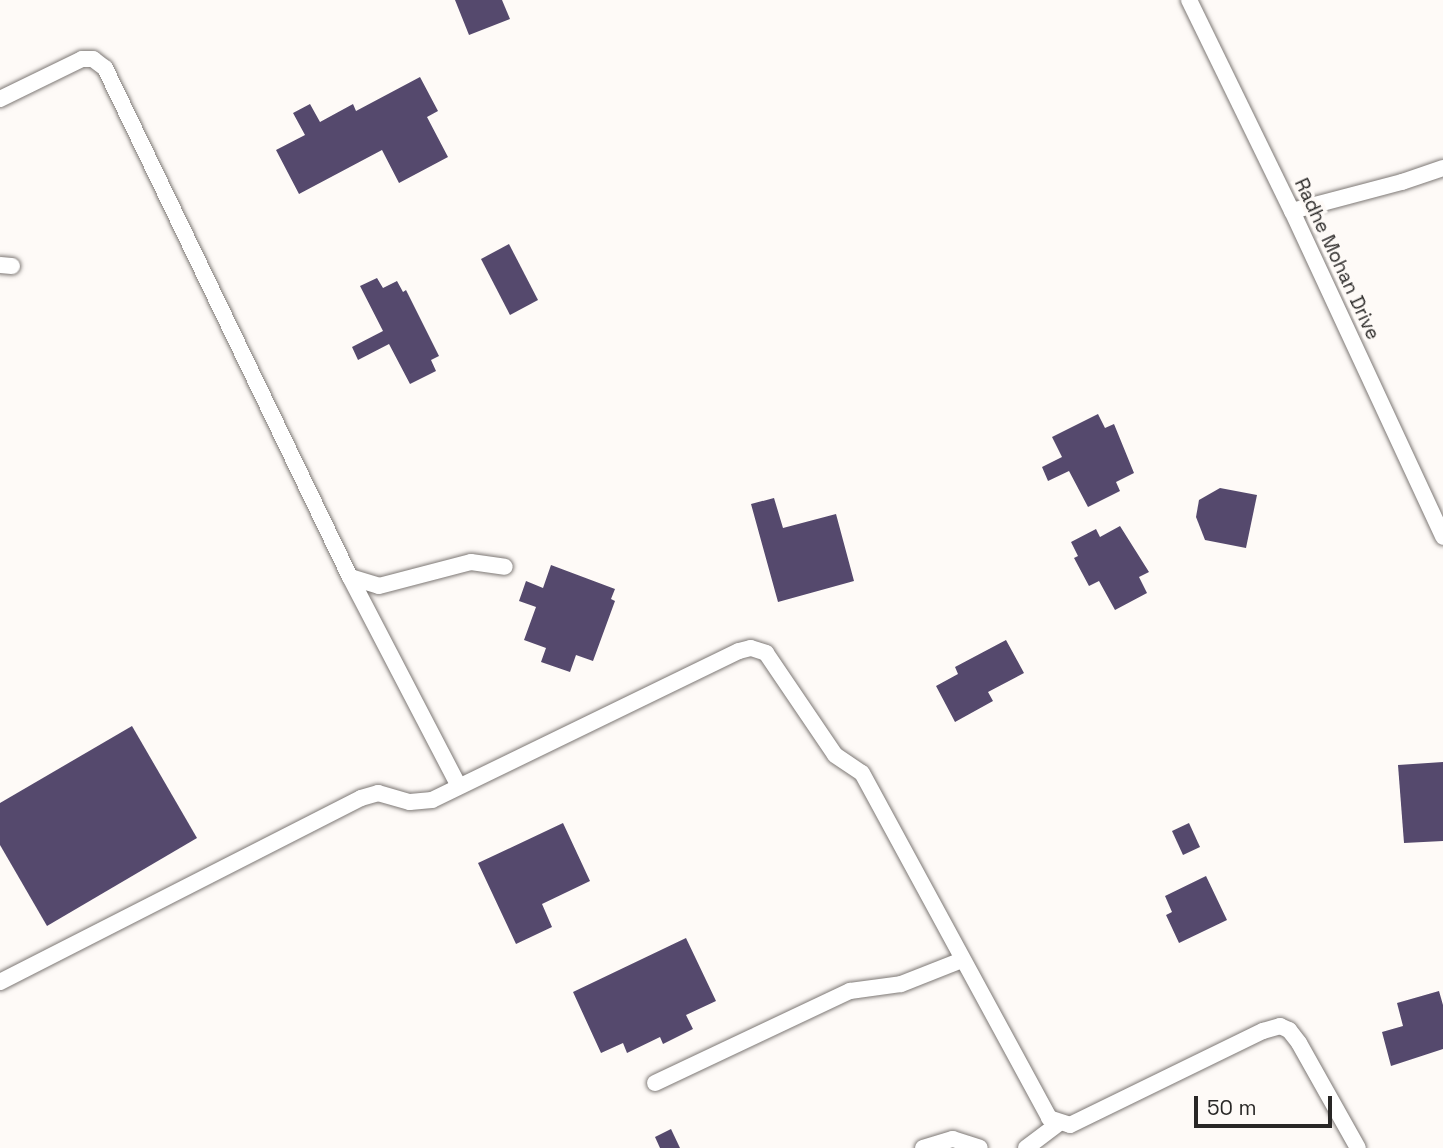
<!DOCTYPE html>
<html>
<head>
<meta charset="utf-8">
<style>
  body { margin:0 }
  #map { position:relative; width:1443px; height:1148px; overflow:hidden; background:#fefaf7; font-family:"Space Grotesk",sans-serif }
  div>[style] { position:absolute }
  .building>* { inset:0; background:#55496d }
  .roads { filter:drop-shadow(0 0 2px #7d7875) drop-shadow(0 0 2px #7d7875) }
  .minor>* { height:16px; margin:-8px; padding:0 8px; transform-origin:8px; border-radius:8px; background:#fff }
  span { translate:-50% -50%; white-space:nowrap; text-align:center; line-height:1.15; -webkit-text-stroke:7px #fefaf7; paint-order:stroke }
  .street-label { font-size:19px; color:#292726 }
  .scale { position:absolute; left:1194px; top:1096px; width:138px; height:32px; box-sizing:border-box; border:4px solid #292726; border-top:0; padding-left:9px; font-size:21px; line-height:24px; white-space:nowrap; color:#292726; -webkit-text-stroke:5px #fefaf7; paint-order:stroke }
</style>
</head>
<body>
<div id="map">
  <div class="building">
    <div style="clip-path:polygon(455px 0,502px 0,510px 19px,469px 35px)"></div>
    <div style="clip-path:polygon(420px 77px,438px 111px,427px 117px,448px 157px,399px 183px,382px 150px,299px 194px,276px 150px,305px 135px,293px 113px,310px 104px,320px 122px,353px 104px,356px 111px)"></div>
    <div style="clip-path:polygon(509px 244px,538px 300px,510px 315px,481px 259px)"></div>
    <div style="clip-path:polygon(377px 278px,383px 288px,397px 281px,403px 292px,406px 290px,439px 356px,431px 360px,436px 371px,410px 384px,389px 344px,358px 360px,352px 347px,383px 331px,360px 286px)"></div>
    <div style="clip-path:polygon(1098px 414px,1105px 428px,1114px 424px,1134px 473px,1116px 482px,1120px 491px,1088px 507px,1069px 471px,1048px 481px,1042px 467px,1062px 457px,1052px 437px)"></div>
    <div style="clip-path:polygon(1220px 488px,1257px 495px,1246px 548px,1205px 540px,1196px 517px,1199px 500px)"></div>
    <div style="clip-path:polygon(774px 498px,783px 528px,836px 514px,854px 581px,778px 602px,751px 504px)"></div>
    <div style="clip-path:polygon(1120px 526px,1149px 572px,1139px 577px,1147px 593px,1115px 610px,1099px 581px,1089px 586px,1074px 558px,1078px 556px,1071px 542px,1096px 529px,1100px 537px)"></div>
    <div style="clip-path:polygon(551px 565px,615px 589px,611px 599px,615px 601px,593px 661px,576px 655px,570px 672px,541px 662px,546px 648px,524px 640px,536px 607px,519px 601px,526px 581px,543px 588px)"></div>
    <div style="clip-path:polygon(1006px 640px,1024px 673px,988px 692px,993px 701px,955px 722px,936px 686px,958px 674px,955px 667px)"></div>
    <div style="clip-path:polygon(132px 726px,197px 838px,47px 926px,0 845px,0 803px)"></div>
    <div style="clip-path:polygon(1443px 762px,1443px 841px,1404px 843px,1398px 765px)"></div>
    <div style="clip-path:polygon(563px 823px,590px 881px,542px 904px,552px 927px,516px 944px,478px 863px)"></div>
    <div style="clip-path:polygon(1189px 823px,1200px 847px,1183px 855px,1172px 831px)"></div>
    <div style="clip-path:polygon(1206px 876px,1227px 920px,1179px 943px,1166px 915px,1172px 912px,1165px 896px)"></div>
    <div style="clip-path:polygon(686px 938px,716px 1001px,686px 1015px,693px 1029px,663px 1044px,660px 1037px,627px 1053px,623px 1043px,601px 1053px,573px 992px)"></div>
    <div style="clip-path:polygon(1439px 991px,1443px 1005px,1443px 1049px,1391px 1066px,1382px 1032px,1403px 1026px,1397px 1003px)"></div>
    <div style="clip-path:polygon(671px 1129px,680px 1148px,660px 1148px,655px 1137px)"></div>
  </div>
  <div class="roads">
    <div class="minor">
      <div style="left:1189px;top:0;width:235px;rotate:64deg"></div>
      <div style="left:1292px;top:211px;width:359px;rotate:65.1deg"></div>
      <div style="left:0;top:99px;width:91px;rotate:-26deg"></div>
      <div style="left:82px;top:59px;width:11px"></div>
      <div style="left:93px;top:59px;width:15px;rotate:37deg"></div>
      <div style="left:105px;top:68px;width:565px;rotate:64.3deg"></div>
      <div style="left:350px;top:577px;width:236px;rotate:62.5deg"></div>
      <div style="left:1292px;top:211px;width:114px;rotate:-14.8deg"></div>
      <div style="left:1402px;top:182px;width:43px;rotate:-18.9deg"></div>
      <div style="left:0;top:265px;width:12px;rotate:5deg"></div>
      <div style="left:350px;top:577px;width:30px;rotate:17deg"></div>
      <div style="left:379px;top:586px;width:95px;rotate:-14.6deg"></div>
      <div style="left:471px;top:562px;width:34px;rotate:8deg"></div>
      <div style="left:0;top:982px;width:405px;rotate:-27deg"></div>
      <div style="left:361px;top:798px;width:18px;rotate:-16deg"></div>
      <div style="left:378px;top:793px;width:33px;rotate:16deg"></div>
      <div style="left:410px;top:802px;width:22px;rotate:-5deg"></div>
      <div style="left:432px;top:800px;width:341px;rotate:-25.9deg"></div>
      <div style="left:739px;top:651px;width:12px;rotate:-14deg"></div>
      <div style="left:751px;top:648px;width:16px;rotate:18deg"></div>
      <div style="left:766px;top:653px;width:123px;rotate:55.9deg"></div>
      <div style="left:835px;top:755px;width:32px;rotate:34deg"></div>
      <div style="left:862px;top:773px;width:392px;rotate:61.5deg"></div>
      <div style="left:1049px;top:1118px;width:22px;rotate:18deg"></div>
      <div style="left:1070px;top:1125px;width:215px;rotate:-26deg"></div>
      <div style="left:1263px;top:1031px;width:18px;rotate:-16deg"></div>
      <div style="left:1280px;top:1026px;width:10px;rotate:24deg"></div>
      <div style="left:1289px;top:1030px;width:16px;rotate:52deg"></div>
      <div style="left:1299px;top:1043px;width:120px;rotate:60.7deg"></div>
      <div style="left:655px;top:1083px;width:216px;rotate:-25.3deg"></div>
      <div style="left:850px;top:991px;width:51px;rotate:-7.8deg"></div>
      <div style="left:901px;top:984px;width:66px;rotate:-21.5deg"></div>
      <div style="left:923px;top:1148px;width:31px;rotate:-17deg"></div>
      <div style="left:953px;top:1139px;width:28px;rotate:18deg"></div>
      <div style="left:1026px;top:1148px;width:41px;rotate:-37.1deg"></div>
    </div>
  </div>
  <div class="street-label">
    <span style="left:1337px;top:259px;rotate:65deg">Radhe Mohan Drive</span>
  </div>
  <div class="scale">50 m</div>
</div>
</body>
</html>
